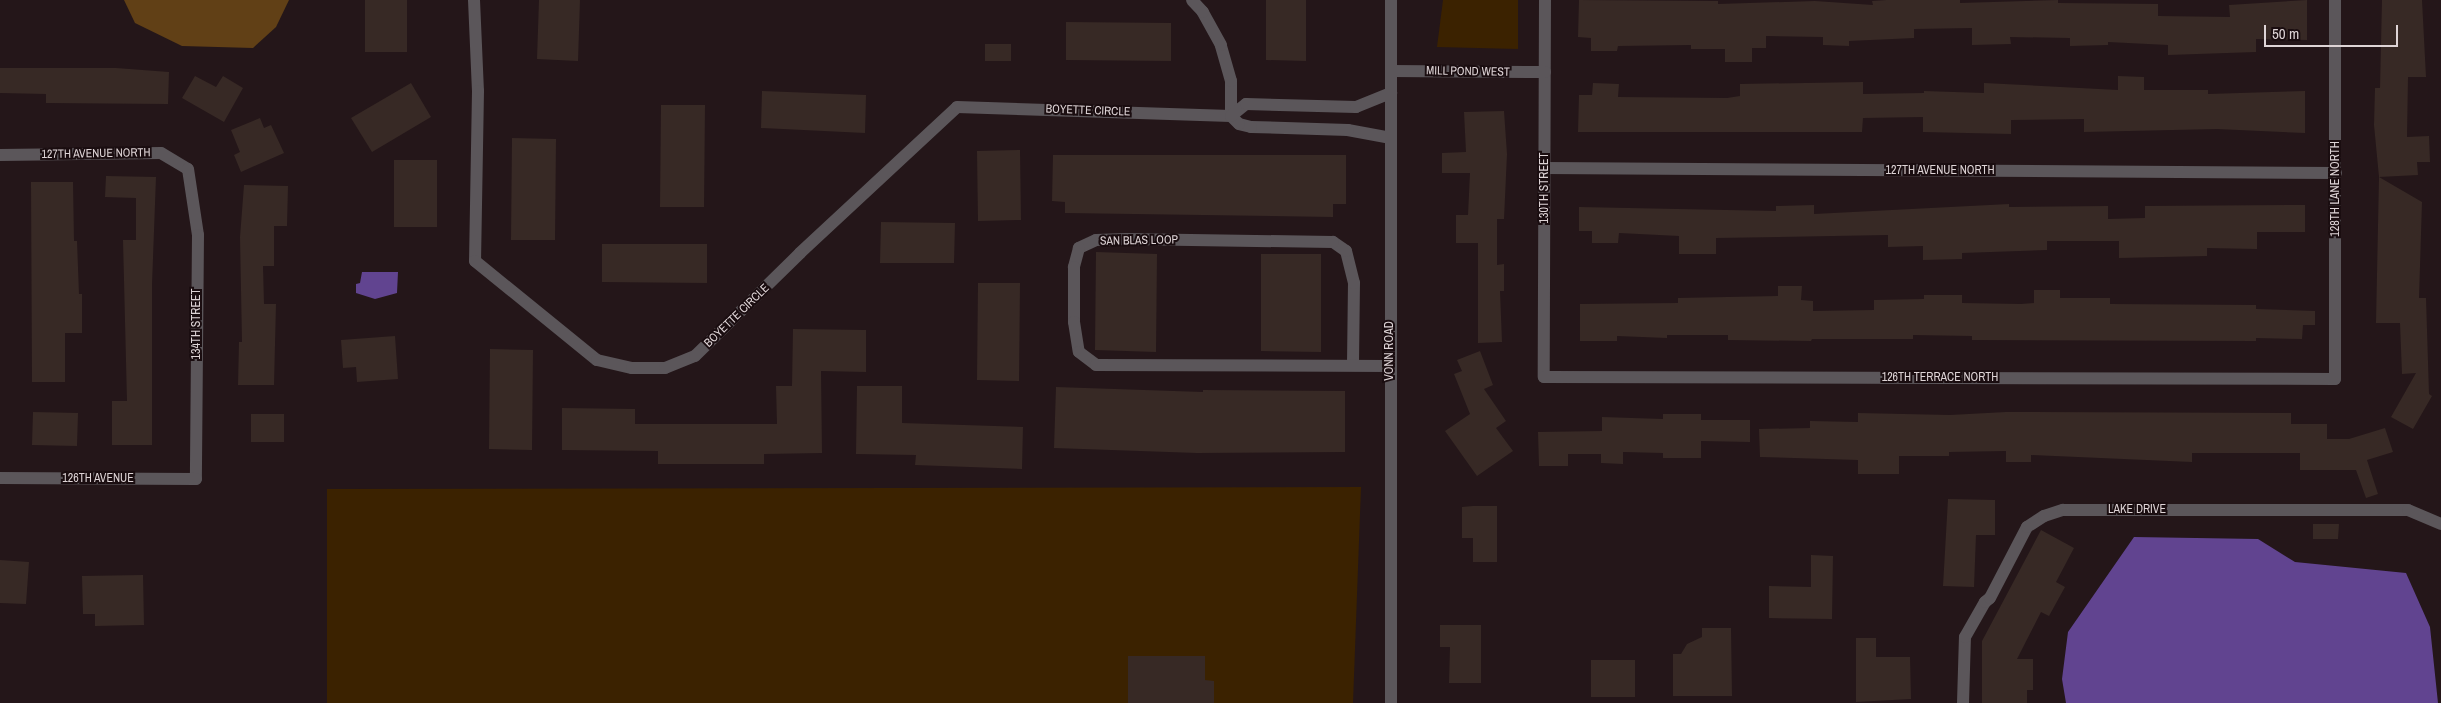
<!DOCTYPE html>
<html>
<head>
<meta charset="utf-8">
<style>
  body { margin:0 }
  #map { position:relative; width:2441px; height:703px; overflow:hidden; background:#241619; font-family:"Archivo Narrow",sans-serif }
  div>[style] { position:absolute }
  .green>* { inset:0; background:#3b2200 }
  .forest>* { inset:0; background:#614016 }
  .water>* { inset:0; background:#614490 }
  .building>* { inset:0; background:#372925 }
  .minor>* { height:12px; margin:-6px; padding:0 6px; transform-origin:6px; border-radius:6px; background:#5b565a }
  .tertiary>* { height:12px; margin:-6px; padding:0 6px; transform-origin:6px; border-radius:6px; background:#5b565a }
  span { translate:-50% -50%; white-space:nowrap; text-align:center; line-height:1.15; -webkit-text-stroke:4px #1a0d10; paint-order:stroke }
  .street-label { font-size:12px; color:#ded4d6 }
  .scale { position:absolute; left:2264px; top:25px; width:134px; height:22px; box-sizing:border-box; border:2px solid #ded4d6; border-top:0; padding-left:6px; font-size:15px; line-height:18px; white-space:nowrap; color:#ded4d6; -webkit-text-stroke:4px #1a0d10; paint-order:stroke }
</style>
</head>
<body>
<div id="map">
  <div class="green">
    <div style="clip-path:polygon(1443px 0,1518px 0,1518px 49px,1437px 47px)"></div>
    <div style="clip-path:polygon(1361px 487px,1353px 703px,327px 703px,327px 489px)"></div>
  </div>
  <div class="forest">
    <div style="clip-path:polygon(124px 0,289px 0,276px 27px,253px 48px,182px 46px,135px 23px)"></div>
  </div>
  <div class="water">
    <div style="clip-path:polygon(362px 272px,398px 272px,397px 293px,375px 299px,356px 293px,356px 284px,360px 283px)"></div>
    <div style="clip-path:polygon(2134px 537px,2258px 539px,2295px 562px,2406px 573px,2430px 627px,2438px 703px,2066px 703px,2062px 679px,2068px 632px)"></div>
  </div>
  <div class="building">
    <div style="clip-path:polygon(365px 0,407px 0,407px 52px,365px 52px)"></div>
    <div style="clip-path:polygon(539px 0,580px 0,578px 61px,537px 59px)"></div>
    <div style="clip-path:polygon(1266px 0,1306px 0,1306px 61px,1266px 60px)"></div>
    <div style="clip-path:polygon(1579px 0,1718px 1px,1718px 4px,1815px 1px,1873px 5px,1872px 1px,1887px 0,1960px 0,1960px 3px,2058px 0,2058px 3px,2158px 4px,2158px 16px,2230px 17px,2229px 5px,2307px 0,2307px 40px,2256px 39px,2256px 52px,2168px 55px,2168px 45px,2108px 42px,2108px 45px,2070px 46px,2070px 38px,2010px 37px,2011px 44px,1972px 45px,1972px 28px,1914px 29px,1914px 38px,1849px 41px,1849px 46px,1823px 45px,1823px 37px,1766px 36px,1766px 48px,1752px 48px,1752px 62px,1725px 62px,1725px 49px,1691px 49px,1691px 45px,1618px 46px,1617px 51px,1591px 51px,1591px 38px,1578px 37px)"></div>
    <div style="clip-path:polygon(2382px 0,2422px 0,2426px 77px,2408px 77px,2407px 137px,2429px 136px,2430px 162px,2417px 162px,2418px 175px,2379px 177px,2374px 125px,2375px 88px,2380px 88px)"></div>
    <div style="clip-path:polygon(1066px 22px,1171px 23px,1171px 61px,1066px 60px)"></div>
    <div style="clip-path:polygon(985px 44px,1011px 44px,1011px 61px,985px 61px)"></div>
    <div style="clip-path:polygon(0 68px,116px 68px,169px 72px,168px 104px,46px 103px,46px 94px,0 93px)"></div>
    <div style="clip-path:polygon(195px 76px,216px 87px,223px 76px,243px 88px,224px 122px,182px 98px)"></div>
    <div style="clip-path:polygon(2118px 76px,2144px 77px,2144px 90px,2208px 90px,2208px 94px,2305px 91px,2305px 133px,2217px 129px,2084px 132px,2084px 119px,2011px 120px,2011px 134px,1923px 132px,1923px 117px,1863px 118px,1862px 132px,1578px 132px,1579px 95px,1592px 95px,1593px 83px,1619px 84px,1618px 97px,1727px 98px,1740px 96px,1740px 84px,1863px 82px,1863px 94px,1924px 93px,1924px 91px,1984px 93px,1984px 83px,2118px 90px)"></div>
    <div style="clip-path:polygon(411px 83px,431px 117px,372px 152px,351px 118px)"></div>
    <div style="clip-path:polygon(762px 91px,866px 95px,865px 133px,761px 128px)"></div>
    <div style="clip-path:polygon(661px 105px,705px 105px,704px 207px,660px 207px)"></div>
    <div style="clip-path:polygon(1504px 111px,1507px 154px,1504px 219px,1497px 219px,1497px 265px,1504px 264px,1504px 291px,1500px 291px,1502px 342px,1478px 343px,1478px 243px,1456px 243px,1456px 215px,1468px 215px,1470px 173px,1442px 173px,1442px 153px,1466px 152px,1464px 112px)"></div>
    <div style="clip-path:polygon(260px 118px,264px 128px,271px 125px,284px 153px,241px 172px,234px 155px,240px 152px,231px 130px)"></div>
    <div style="clip-path:polygon(512px 138px,556px 139px,555px 240px,511px 240px)"></div>
    <div style="clip-path:polygon(1020px 150px,1021px 220px,978px 221px,977px 151px)"></div>
    <div style="clip-path:polygon(1053px 155px,1346px 155px,1346px 204px,1333px 204px,1333px 217px,1065px 213px,1065px 202px,1052px 201px)"></div>
    <div style="clip-path:polygon(394px 160px,437px 160px,437px 227px,394px 227px)"></div>
    <div style="clip-path:polygon(106px 176px,156px 177px,152px 285px,152px 445px,112px 445px,112px 401px,127px 401px,123px 240px,136px 240px,136px 198px,105px 197px)"></div>
    <div style="clip-path:polygon(2379px 177px,2422px 202px,2419px 298px,2426px 298px,2429px 394px,2432px 396px,2413px 429px,2391px 417px,2416px 373px,2402px 374px,2400px 323px,2376px 323px)"></div>
    <div style="clip-path:polygon(31px 182px,73px 182px,74px 241px,77px 241px,79px 294px,82px 294px,82px 333px,65px 333px,65px 382px,32px 382px)"></div>
    <div style="clip-path:polygon(244px 185px,288px 186px,287px 226px,274px 226px,274px 266px,263px 266px,264px 304px,276px 304px,274px 385px,238px 385px,239px 342px,242px 342px,240px 237px)"></div>
    <div style="clip-path:polygon(2009px 204px,2009px 207px,2108px 206px,2108px 219px,2145px 218px,2145px 206px,2305px 205px,2305px 232px,2257px 232px,2257px 249px,2207px 248px,2207px 256px,2119px 258px,2119px 241px,2047px 241px,2047px 250px,1962px 253px,1962px 259px,1923px 260px,1923px 246px,1888px 247px,1888px 235px,1716px 238px,1716px 254px,1679px 254px,1679px 236px,1619px 233px,1618px 243px,1592px 243px,1592px 231px,1579px 231px,1579px 207px,1776px 211px,1776px 206px,1814px 205px,1814px 214px)"></div>
    <div style="clip-path:polygon(881px 222px,955px 223px,954px 263px,880px 263px)"></div>
    <div style="clip-path:polygon(602px 244px,707px 244px,707px 283px,602px 282px)"></div>
    <div style="clip-path:polygon(1096px 252px,1157px 254px,1156px 352px,1095px 350px)"></div>
    <div style="clip-path:polygon(1261px 254px,1321px 254px,1321px 352px,1261px 351px)"></div>
    <div style="clip-path:polygon(978px 283px,1020px 283px,1019px 381px,977px 380px)"></div>
    <div style="clip-path:polygon(1778px 286px,1802px 286px,1801px 300px,1813px 301px,1813px 311px,1874px 310px,1874px 300px,1924px 299px,1924px 295px,1962px 295px,1962px 303px,2021px 304px,2034px 303px,2034px 290px,2060px 290px,2060px 298px,2110px 298px,2110px 304px,2256px 305px,2256px 309px,2315px 311px,2315px 325px,2303px 325px,2302px 339px,2256px 338px,2256px 341px,1972px 340px,1972px 336px,1913px 335px,1913px 339px,1812px 339px,1811px 341px,1728px 340px,1728px 335px,1667px 335px,1667px 338px,1617px 336px,1617px 341px,1580px 341px,1580px 304px,1678px 303px,1678px 298px,1778px 296px)"></div>
    <div style="clip-path:polygon(793px 329px,866px 330px,866px 372px,821px 371px,822px 453px,764px 454px,764px 464px,658px 464px,658px 451px,562px 450px,562px 408px,635px 409px,635px 424px,777px 424px,776px 386px,792px 386px)"></div>
    <div style="clip-path:polygon(395px 336px,398px 379px,357px 382px,356px 367px,343px 368px,341px 340px)"></div>
    <div style="clip-path:polygon(490px 349px,533px 350px,532px 450px,489px 449px)"></div>
    <div style="clip-path:polygon(1480px 351px,1493px 385px,1484px 389px,1506px 421px,1496px 428px,1513px 451px,1477px 476px,1445px 431px,1470px 414px,1454px 374px,1462px 371px,1457px 360px)"></div>
    <div style="clip-path:polygon(857px 386px,902px 386px,902px 423px,1023px 427px,1022px 469px,915px 465px,916px 455px,856px 454px)"></div>
    <div style="clip-path:polygon(1056px 387px,1203px 392px,1203px 390px,1345px 391px,1345px 452px,1197px 453px,1054px 448px)"></div>
    <div style="clip-path:polygon(33px 412px,78px 413px,77px 446px,32px 445px)"></div>
    <div style="clip-path:polygon(2006px 412px,2291px 413px,2291px 424px,2327px 424px,2327px 439px,2349px 439px,2385px 428px,2393px 452px,2367px 460px,2378px 494px,2366px 498px,2356px 470px,2300px 470px,2300px 453px,2192px 453px,2192px 462px,2031px 455px,2031px 462px,2006px 462px,2006px 451px,1949px 452px,1949px 456px,1899px 456px,1899px 474px,1858px 474px,1858px 460px,1760px 457px,1759px 429px,1810px 428px,1810px 421px,1858px 422px,1858px 413px,1950px 415px)"></div>
    <div style="clip-path:polygon(251px 414px,284px 414px,284px 442px,251px 442px)"></div>
    <div style="clip-path:polygon(1663px 414px,1701px 414px,1701px 420px,1750px 420px,1750px 442px,1701px 441px,1701px 458px,1663px 458px,1663px 453px,1623px 452px,1623px 464px,1601px 463px,1601px 454px,1568px 454px,1568px 466px,1539px 466px,1538px 432px,1602px 431px,1602px 417px,1663px 419px)"></div>
    <div style="clip-path:polygon(1948px 499px,1995px 500px,1995px 535px,1976px 535px,1974px 587px,1943px 586px)"></div>
    <div style="clip-path:polygon(1473px 506px,1497px 506px,1497px 562px,1473px 562px,1473px 538px,1462px 538px,1462px 507px)"></div>
    <div style="clip-path:polygon(2313px 524px,2339px 524px,2338px 539px,2313px 539px)"></div>
    <div style="clip-path:polygon(2041px 530px,2074px 548px,2056px 582px,2065px 587px,2049px 616px,2041px 612px,2017px 659px,2033px 659px,2033px 690px,2027px 690px,2027px 703px,1982px 703px,1982px 641px)"></div>
    <div style="clip-path:polygon(1811px 555px,1833px 556px,1832px 619px,1769px 618px,1769px 586px,1811px 587px)"></div>
    <div style="clip-path:polygon(0 560px,29px 562px,26px 604px,0 603px)"></div>
    <div style="clip-path:polygon(143px 575px,144px 625px,95px 626px,95px 614px,83px 614px,82px 576px)"></div>
    <div style="clip-path:polygon(1440px 625px,1481px 625px,1481px 683px,1449px 683px,1450px 647px,1440px 647px)"></div>
    <div style="clip-path:polygon(1702px 628px,1731px 628px,1732px 696px,1673px 696px,1673px 654px,1681px 654px,1687px 644px,1702px 637px)"></div>
    <div style="clip-path:polygon(1856px 638px,1876px 638px,1876px 657px,1910px 657px,1911px 699px,1856px 702px)"></div>
    <div style="clip-path:polygon(1128px 656px,1205px 656px,1205px 680px,1214px 681px,1214px 703px,1128px 703px)"></div>
    <div style="clip-path:polygon(1591px 660px,1635px 660px,1635px 697px,1591px 697px)"></div>
  </div>
  <div class="minor">
    <div style="left:474px;top:0;width:91px;rotate:87.5deg"></div>
    <div style="left:478px;top:91px;width:170px;rotate:91deg"></div>
    <div style="left:475px;top:261px;width:157px;rotate:39.1deg"></div>
    <div style="left:597px;top:360px;width:36px;rotate:13deg"></div>
    <div style="left:632px;top:368px;width:33px"></div>
    <div style="left:665px;top:368px;width:32px;rotate:-22deg"></div>
    <div style="left:695px;top:356px;width:147px;rotate:-44.4deg"></div>
    <div style="left:800px;top:253px;width:214px;rotate:-42.9deg"></div>
    <div style="left:957px;top:107px;width:274px;rotate:1.9deg"></div>
    <div style="left:1231px;top:116px;width:35px;rotate:-90deg"></div>
    <div style="left:1231px;top:81px;width:37px;rotate:-106deg"></div>
    <div style="left:1221px;top:45px;width:38px;rotate:-119deg"></div>
    <div style="left:1203px;top:12px;width:16px;rotate:-133deg"></div>
    <div style="left:1545px;top:0;width:377px;rotate:90.2deg"></div>
    <div style="left:1544px;top:377px;width:791px;rotate:0.14deg"></div>
    <div style="left:2335px;top:379px;width:379px;rotate:-90deg"></div>
    <div style="left:1391px;top:71px;width:154px;rotate:0.4deg"></div>
    <div style="left:1391px;top:138px;width:44px;rotate:-169.5deg"></div>
    <div style="left:1348px;top:130px;width:97px;rotate:-178.2deg"></div>
    <div style="left:1251px;top:127px;width:12px;rotate:-166deg"></div>
    <div style="left:1239px;top:124px;width:11px;rotate:-135deg"></div>
    <div style="left:1231px;top:116px;width:19px;rotate:-39deg"></div>
    <div style="left:1246px;top:104px;width:110px;rotate:1.6deg"></div>
    <div style="left:1356px;top:107px;width:38px;rotate:-22deg"></div>
    <div style="left:0;top:155px;width:161px;rotate:-0.7deg"></div>
    <div style="left:161px;top:153px;width:31px;rotate:31deg"></div>
    <div style="left:188px;top:169px;width:67px;rotate:81.4deg"></div>
    <div style="left:198px;top:235px;width:244px;rotate:90.5deg"></div>
    <div style="left:196px;top:479px;width:196px;rotate:-179.7deg"></div>
    <div style="left:1545px;top:168px;width:791px;rotate:0.36deg"></div>
    <div style="left:1353px;top:364px;width:81px;rotate:-89.3deg"></div>
    <div style="left:1354px;top:283px;width:33px;rotate:-104deg"></div>
    <div style="left:1346px;top:251px;width:16px;rotate:-145deg"></div>
    <div style="left:1333px;top:242px;width:207px;rotate:-179.2deg"></div>
    <div style="left:1126px;top:239px;width:30px;rotate:178deg"></div>
    <div style="left:1096px;top:240px;width:19px;rotate:155deg"></div>
    <div style="left:1079px;top:248px;width:20px;rotate:105deg"></div>
    <div style="left:1074px;top:267px;width:55px;rotate:90deg"></div>
    <div style="left:1074px;top:322px;width:30px;rotate:81deg"></div>
    <div style="left:1079px;top:352px;width:21px;rotate:37deg"></div>
    <div style="left:1096px;top:365px;width:294px;rotate:0.2deg"></div>
    <div style="left:1963px;top:703px;width:66px;rotate:-88.3deg"></div>
    <div style="left:1965px;top:637px;width:40px;rotate:-60.3deg"></div>
    <div style="left:1985px;top:602px;width:6px;rotate:-39deg"></div>
    <div style="left:1990px;top:598px;width:80px;rotate:-62.5deg"></div>
    <div style="left:2027px;top:527px;width:20px;rotate:-33deg"></div>
    <div style="left:2044px;top:516px;width:20px;rotate:-18deg"></div>
    <div style="left:2063px;top:510px;width:345px"></div>
    <div style="left:2408px;top:510px;width:36px;rotate:23deg"></div>
  </div>
  <div class="tertiary">
    <div style="left:1391px;top:703px;width:703px;rotate:-90deg"></div>
  </div>
  <div class="street-label">
    <span style="left:1468px;top:72px;rotate:1deg">MILL POND WEST</span>
    <span style="left:1088px;top:111px;rotate:2deg">BOYETTE CIRCLE</span>
    <span style="left:96px;top:154px;rotate:-1deg">127TH AVENUE NORTH</span>
    <span style="left:1940px;top:171px">127TH AVENUE NORTH</span>
    <span style="left:1545px;top:188px;rotate:-90deg">130TH STREET</span>
    <span style="left:2336px;top:189px;rotate:-90deg">128TH LANE NORTH</span>
    <span style="left:1139px;top:241px;rotate:-1deg">SAN BLAS LOOP</span>
    <span style="left:737px;top:316px;rotate:-44deg">BOYETTE CIRCLE</span>
    <span style="left:197px;top:324px;rotate:-90deg">134TH STREET</span>
    <span style="left:1390px;top:351px;rotate:-90deg">VONN ROAD</span>
    <span style="left:1940px;top:378px">126TH TERRACE NORTH</span>
    <span style="left:98px;top:479px">126TH AVENUE</span>
    <span style="left:2137px;top:510px">LAKE DRIVE</span>
  </div>
  <div class="scale">50 m</div>
</div>
</body>
</html>
